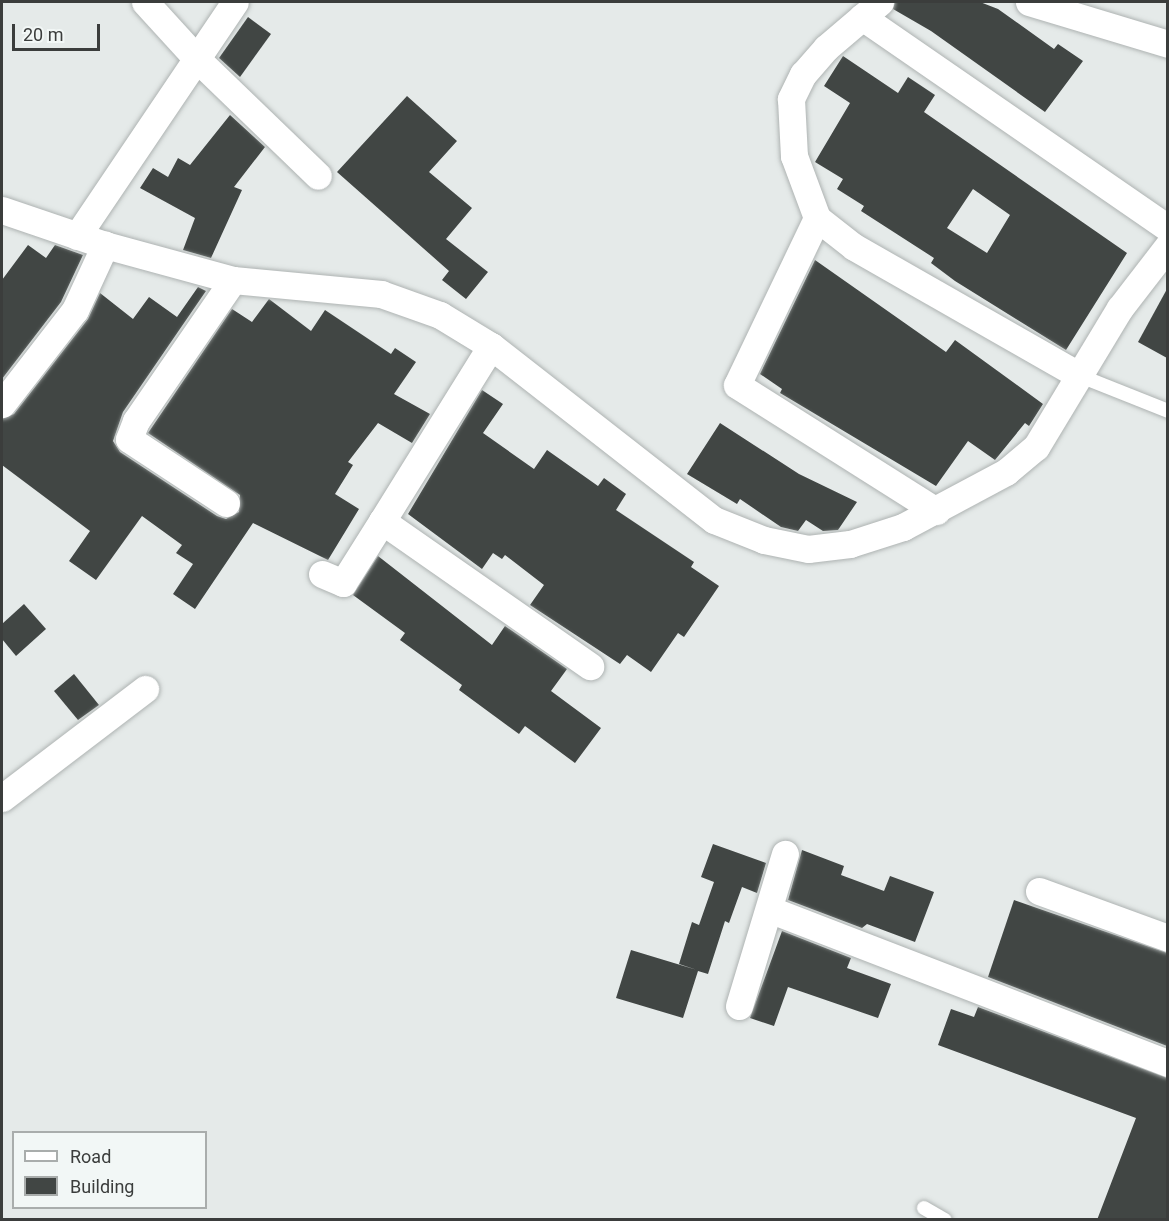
<!DOCTYPE html>
<html>
<head>
<meta charset="utf-8">
<style>
  body { margin:0 }
  #map { position:relative; width:1169px; height:1221px; overflow:hidden; background:#e5eae9; font-family:Roboto,sans-serif }
  div>[style] { position:absolute }
  .building>* { inset:0; background:#414644 }
  .roads { filter:drop-shadow(0 0 2px #aeb3b2) drop-shadow(0 0 2px #aeb3b2) }
  .lane>* { height:14px; margin:-7px; padding:0 7px; transform-origin:7px; border-radius:7px; background:#fff }
  .street>* { height:27px; margin:-13.5px; padding:0 13.5px; transform-origin:13.5px; border-radius:13.5px; background:#fff }
  span { translate:-50% -50%; white-space:nowrap; text-align:center; line-height:1.15; -webkit-text-stroke:6px #f2f7f6; paint-order:stroke }
  .frame { position:absolute; inset:0; border:3px solid #3b3d3c; pointer-events:none }
  .legend { position:absolute; left:12px; top:1131px; width:195px; height:78px; box-sizing:border-box; background:#f2f7f6; border:2px solid #a9adac; margin:0; padding:8px 10px; list-style:none; font-size:18px; color:#3b3d3c }
  .legend li { display:flex; align-items:center; gap:12px; height:30px }
  .legend b { width:30px; border:2px solid #a9adac }
  .scale { position:absolute; left:12px; top:24px; width:88px; height:27px; box-sizing:border-box; border:3px solid #3b3d3c; border-top:0; padding-left:8px; font-size:18px; line-height:21px; white-space:nowrap; color:#3b3d3c; -webkit-text-stroke:4px #f2f7f6; paint-order:stroke }
</style>
</head>
<body>
<div id="map">
  <div class="building">
    <div style="clip-path:polygon(895px 2px,980px 2px,998px 9px,1054px 49px,1058px 44px,1083px 61px,1045px 112px,931px 31px,893px 9px)"></div>
    <div style="clip-path:polygon(248px 17px,271px 34px,240px 77px,219px 58px)"></div>
    <div style="clip-path:polygon(evenodd,843px 56px,898px 93px,908px 77px,935px 95px,924px 112px,1127px 253px,1066px 350px,955px 281px,931px 263px,934px 258px,861px 211px,864px 206px,837px 189px,843px 179px,815px 162px,850px 103px,824px 86px,843px 56px,973px 189px,1010px 215px,987px 253px,947px 228px,973px 189px)"></div>
    <div style="clip-path:polygon(407px 96px,457px 141px,429px 172px,472px 208px,446px 239px,488px 272px,466px 299px,442px 280px,449px 271px,337px 172px)"></div>
    <div style="clip-path:polygon(230px 115px,265px 147px,234px 187px,242px 190px,211px 258px,183px 250px,195px 218px,140px 188px,153px 168px,168px 177px,178px 158px,190px 165px)"></div>
    <div style="clip-path:polygon(28px 245px,46px 258px,55px 245px,83px 255px,61px 302px,2px 379px,2px 280px)"></div>
    <div style="clip-path:polygon(815px 260px,946px 352px,955px 340px,1043px 404px,1029px 426px,1025px 423px,995px 460px,968px 441px,936px 486px,780px 393px,782px 389px,760px 374px)"></div>
    <div style="clip-path:polygon(198px 287px,206px 291px,123px 412px,113px 441px,120px 452px,217px 516px,226px 519px,239px 512px,240px 495px,148px 433px,232px 309px,252px 322px,269px 299px,311px 331px,325px 310px,391px 354px,395px 348px,416px 362px,394px 394px,430px 414px,412px 443px,378px 423px,348px 462px,353px 465px,335px 494px,359px 509px,328px 560px,253px 523px,195px 609px,173px 594px,193px 564px,176px 553px,182px 545px,142px 516px,96px 580px,69px 561px,90px 531px,2px 465px,2px 419px,14px 414px,88px 319px,100px 293px,133px 319px,149px 297px,177px 317px)"></div>
    <div style="clip-path:polygon(1167px 289px,1167px 358px,1138px 342px)"></div>
    <div style="clip-path:polygon(482px 390px,503px 404px,483px 433px,534px 469px,547px 450px,598px 486px,604px 478px,626px 494px,616px 510px,694px 562px,691px 567px,719px 586px,684px 637px,678px 633px,651px 672px,627px 655px,620px 664px,530px 605px,544px 585px,505px 555px,502px 559px,493px 553px,482px 569px,408px 514px)"></div>
    <div style="clip-path:polygon(720px 423px,799px 474px,857px 502px,838px 530px,823px 531px,806px 520px,798px 531px,781px 527px,740px 499px,737px 504px,687px 474px)"></div>
    <div style="clip-path:polygon(378px 556px,492px 645px,505px 626px,567px 669px,551px 691px,601px 728px,575px 763px,525px 726px,519px 734px,459px 690px,462px 685px,400px 640px,405px 633px,353px 595px)"></div>
    <div style="clip-path:polygon(24px 604px,46px 629px,16px 656px,2px 639px,2px 624px)"></div>
    <div style="clip-path:polygon(74px 674px,99px 705px,78px 720px,54px 691px)"></div>
    <div style="clip-path:polygon(713px 844px,766px 863px,757px 893px,742px 887px,729px 923px,725px 921px,708px 974px,698px 971px,683px 1018px,616px 998px,631px 950px,697px 970px,679px 964px,692px 922px,699px 925px,714px 882px,701px 877px)"></div>
    <div style="clip-path:polygon(802px 850px,844px 866px,841px 875px,884px 891px,890px 876px,934px 892px,915px 942px,867px 924px,862px 928px,788px 900px)"></div>
    <div style="clip-path:polygon(1014px 900px,1167px 953px,1167px 1046px,988px 977px)"></div>
    <div style="clip-path:polygon(782px 931px,851px 958px,847px 968px,891px 984px,878px 1018px,788px 987px,774px 1026px,750px 1018px)"></div>
    <div style="clip-path:polygon(978px 1007px,1167px 1078px,1167px 1220px,1097px 1220px,1136px 1118px,938px 1045px,951px 1009px,974px 1017px)"></div>
  </div>
  <div class="roads">
    <div class="lane">
      <div style="left:1078px;top:375px;width:97px;rotate:21.8deg"></div>
      <div style="left:924px;top:1208px;width:24px;rotate:30deg"></div>
    </div>
    <div class="street">
      <div style="left:145px;top:2px;width:77px;rotate:47.6deg"></div>
      <div style="left:197px;top:59px;width:168px;rotate:44deg"></div>
      <div style="left:880px;top:2px;width:71px;rotate:139.6deg"></div>
      <div style="left:826px;top:48px;width:35px;rotate:131deg"></div>
      <div style="left:803px;top:74px;width:28px;rotate:116deg"></div>
      <div style="left:791px;top:99px;width:57px;rotate:87deg"></div>
      <div style="left:794px;top:156px;width:66px;rotate:69.6deg"></div>
      <div style="left:817px;top:218px;width:47px;rotate:38.1deg"></div>
      <div style="left:854px;top:247px;width:258px;rotate:29.7deg"></div>
      <div style="left:1029px;top:2px;width:145px;rotate:16.8deg"></div>
      <div style="left:862px;top:17px;width:372px;rotate:34.6deg"></div>
      <div style="left:2px;top:210px;width:109px;rotate:18.8deg"></div>
      <div style="left:105px;top:245px;width:133px;rotate:15.3deg"></div>
      <div style="left:233px;top:280px;width:149px;rotate:5.4deg"></div>
      <div style="left:381px;top:294px;width:63px;rotate:19.6deg"></div>
      <div style="left:440px;top:315px;width:60px;rotate:31.3deg"></div>
      <div style="left:491px;top:346px;width:283px;rotate:38deg"></div>
      <div style="left:714px;top:520px;width:54px;rotate:21.8deg"></div>
      <div style="left:764px;top:540px;width:45px;rotate:11.6deg"></div>
      <div style="left:808px;top:549px;width:42px;rotate:-6.8deg"></div>
      <div style="left:850px;top:544px;width:56px;rotate:-17.8deg"></div>
      <div style="left:903px;top:527px;width:117px;rotate:-28.1deg"></div>
      <div style="left:1006px;top:472px;width:39px;rotate:-40deg"></div>
      <div style="left:1036px;top:447px;width:162px;rotate:-58.9deg"></div>
      <div style="left:1120px;top:308px;width:78px;rotate:-52.3deg"></div>
      <div style="left:817px;top:218px;width:185px;rotate:115.6deg"></div>
      <div style="left:737px;top:385px;width:236px;rotate:32.3deg"></div>
      <div style="left:77px;top:236px;width:282px;rotate:-56deg"></div>
      <div style="left:491px;top:346px;width:206px;rotate:121.9deg"></div>
      <div style="left:382px;top:521px;width:254px;rotate:34.9deg"></div>
      <div style="left:2px;top:404px;width:119px;rotate:-52.2deg"></div>
      <div style="left:75px;top:310px;width:72px;rotate:-65.2deg"></div>
      <div style="left:226px;top:503px;width:116px;rotate:-146.6deg"></div>
      <div style="left:129px;top:439px;width:19px;rotate:-69deg"></div>
      <div style="left:136px;top:421px;width:171px;rotate:-55.5deg"></div>
      <div style="left:322px;top:574px;width:23px;rotate:23deg"></div>
      <div style="left:343px;top:583px;width:73px;rotate:-57.8deg"></div>
      <div style="left:2px;top:798px;width:180px;rotate:-37.3deg"></div>
      <div style="left:1039px;top:891px;width:137px;rotate:20deg"></div>
      <div style="left:771px;top:910px;width:425px;rotate:21.1deg"></div>
      <div style="left:739px;top:1006px;width:159px;rotate:-73.2deg"></div>
    </div>
  </div>
  <div class="frame"></div>
  <ul class="legend">
  <li><b style="height:8px;background:#fff"></b>Road</li>
  <li><b style="height:16px;background:#414644"></b>Building</li>
  </ul>
  <div class="scale">20 m</div>
</div>
</body>
</html>
